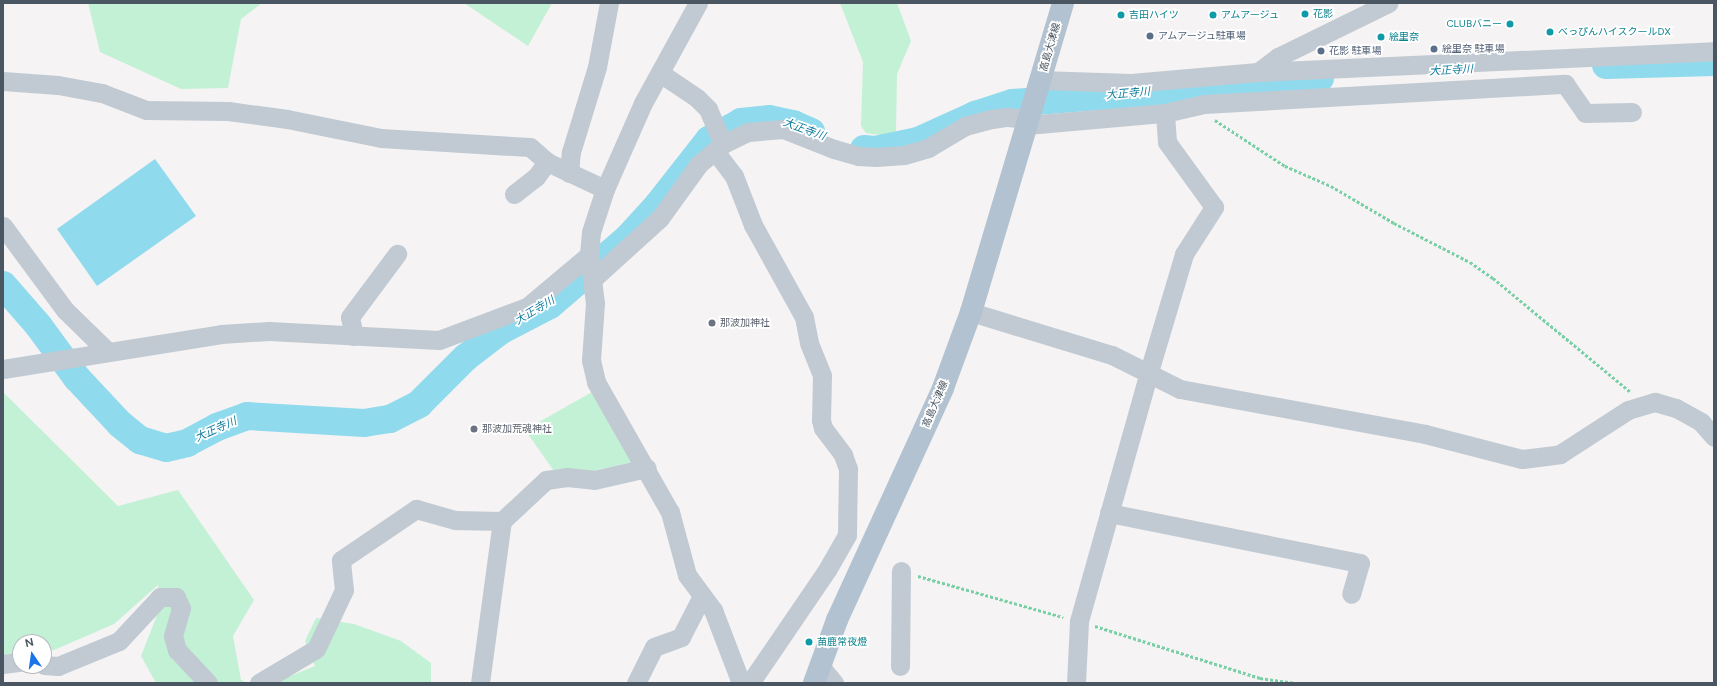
<!DOCTYPE html>
<html>
<head>
<meta charset="utf-8">
<style>
  body { margin:0 }
  #map { position:relative; width:1717px; height:686px; overflow:hidden; background:#f5f3f3; font-family:Figtree,"Noto Sans JP",sans-serif }
  div>[style] { position:absolute }
  .green>* { inset:0; background:#c3f1d5 }
  .water>* { inset:0; background:#90daee }
  .river>* { height:28px; margin:-14px; padding:0 14px; transform-origin:14px; border-radius:14px; background:#90daee }
  .path>* { height:2.5px; margin-top:-1.25px; transform-origin:0; background:repeating-linear-gradient(90deg,#7ad0a6 0 3px,transparent 0 5px) }
  .minor>* { height:19px; margin:-9.5px; padding:0 9.5px; transform-origin:9.5px; border-radius:9.5px; background:#c1cad2 }
  .major>* { height:22px; margin:-11px; padding:0 11px; transform-origin:11px; border-radius:11px; background:#b3c2d1 }
  .dots>* { width:11px; height:11px; translate:-50% -50%; box-sizing:border-box; border:2px solid #fff; border-radius:50% }
  span { translate:-50% -50%; white-space:nowrap; text-align:center; line-height:1.15; -webkit-text-stroke:3.5px #fff; paint-order:stroke }
  .culture-label { font-size:10px; color:#0d838f }
  .left { translate:0 -50%; text-align:left }
  .right { translate:-100% -50%; text-align:right }
  .service-label { font-size:10px; color:#4e5e75 }
  .street-label { font-size:10px; color:#4a5661 }
  .worship-label { font-size:10px; color:#5b616d }
  .water-label { font-size:11px; color:#0c7c9b; font-style:italic }
  .frame { position:absolute; inset:0; border:4px solid #4a5661; pointer-events:none }
  .north { position:absolute; left:12px; top:634px; width:40px; height:40px; box-sizing:border-box; background:#fff; border:1px solid #b7bbc0; border-radius:50%; rotate:347deg; font-size:11px; font-weight:700; line-height:16px; text-align:center; color:#4a5661 }
  .north::after { content:''; display:block; margin:auto; width:14px; height:18px; background:#1a73e8; clip-path:polygon(50% 0,100% 100%,50% 72%,0 100%) }
</style>
</head>
<body>
<div id="map">
  <div class="green">
    <div style="clip-path:polygon(88px 3px,262px 3px,241px 19px,228px 88px,181px 89px,100px 52px)"></div>
    <div style="clip-path:polygon(464px 3px,552px 3px,528px 46px)"></div>
    <div style="clip-path:polygon(840px 3px,897px 3px,911px 41px,897px 74px,896px 130px,894px 137px,866px 133px,861px 126px,863px 62px)"></div>
    <div style="clip-path:polygon(3px 392px,118px 506px,178px 490px,254px 600px,233px 636px,241px 680px,248px 683px,156px 683px,141px 656px,161px 605px,158px 585px,114px 624px,54px 650px,44px 651px,44px 642px,20px 642px,20px 655px,3px 657px)"></div>
    <div style="clip-path:polygon(592px 392px,633px 462px,588px 472px,554px 471px,525px 430px)"></div>
    <div style="clip-path:polygon(316px 618px,354px 624px,401px 641px,431px 663px,431px 683px,273px 683px,315px 666px,305px 641px)"></div>
  </div>
  <div class="water">
    <div style="clip-path:polygon(155px 159px,196px 216px,97px 286px,57px 229px)"></div>
  </div>
  <div class="river">
    <div style="left:1606px;top:65px;width:108px;rotate:-1.6deg"></div>
    <div style="left:864px;top:149px;width:11px;rotate:5deg"></div>
    <div style="left:875px;top:150px;width:44px;rotate:-11.8deg"></div>
    <div style="left:918px;top:141px;width:63px;rotate:-24.5deg"></div>
    <div style="left:975px;top:115px;width:39px;rotate:-18deg"></div>
    <div style="left:1012px;top:103px;width:309px;rotate:-4.6deg"></div>
    <div style="left:3px;top:285px;width:53px;rotate:48.8deg"></div>
    <div style="left:38px;top:325px;width:66px;rotate:53.7deg"></div>
    <div style="left:77px;top:378px;width:63px;rotate:46.9deg"></div>
    <div style="left:120px;top:424px;width:26px;rotate:39deg"></div>
    <div style="left:140px;top:440px;width:27px;rotate:17deg"></div>
    <div style="left:166px;top:448px;width:22px;rotate:-13deg"></div>
    <div style="left:187px;top:443px;width:34px;rotate:-28deg"></div>
    <div style="left:217px;top:427px;width:32px;rotate:-20deg"></div>
    <div style="left:247px;top:416px;width:117px;rotate:3.4deg"></div>
    <div style="left:364px;top:423px;width:26px;rotate:-9deg"></div>
    <div style="left:390px;top:419px;width:33px;rotate:-27deg"></div>
    <div style="left:419px;top:404px;width:65px;rotate:-45deg"></div>
    <div style="left:465px;top:358px;width:44px;rotate:-37.6deg"></div>
    <div style="left:500px;top:331px;width:56px;rotate:-27.5deg"></div>
    <div style="left:550px;top:305px;width:103px;rotate:-40.7deg"></div>
    <div style="left:628px;top:238px;width:45px;rotate:-47.7deg"></div>
    <div style="left:658px;top:205px;width:83px;rotate:-51.9deg"></div>
    <div style="left:709px;top:140px;width:37px;rotate:-29deg"></div>
    <div style="left:741px;top:122px;width:28px;rotate:-6deg"></div>
    <div style="left:769px;top:119px;width:25px;rotate:12deg"></div>
    <div style="left:793px;top:124px;width:20px;rotate:24deg"></div>
  </div>
  <div class="path">
    <div style="left:1215px;top:120px;width:84px;rotate:33.3deg"></div>
    <div style="left:1285px;top:166px;width:50px;rotate:23.5deg"></div>
    <div style="left:1331px;top:186px;width:73px;rotate:30.4deg"></div>
    <div style="left:1394px;top:223px;width:85px;rotate:27.2deg"></div>
    <div style="left:1470px;top:262px;width:28px;rotate:35deg"></div>
    <div style="left:1493px;top:278px;width:179px;rotate:39.6deg"></div>
    <div style="left:918px;top:576px;width:151px;rotate:15.8deg"></div>
    <div style="left:1095px;top:626px;width:173px;rotate:17.5deg"></div>
    <div style="left:1260px;top:678px;width:36px;rotate:8deg"></div>
  </div>
  <div class="minor">
    <div style="left:698px;top:3px;width:114px;rotate:118.8deg"></div>
    <div style="left:643px;top:103px;width:94px;rotate:113.8deg"></div>
    <div style="left:605px;top:189px;width:45px;rotate:108deg"></div>
    <div style="left:591px;top:232px;width:23px;rotate:95deg"></div>
    <div style="left:589px;top:255px;width:48px;rotate:82.9deg"></div>
    <div style="left:595px;top:303px;width:57px;rotate:94deg"></div>
    <div style="left:591px;top:360px;width:23px;rotate:77deg"></div>
    <div style="left:596px;top:382px;width:150px;rotate:60.4deg"></div>
    <div style="left:670px;top:512px;width:65px;rotate:74.9deg"></div>
    <div style="left:687px;top:575px;width:44px;rotate:53.4deg"></div>
    <div style="left:713px;top:610px;width:78px;rotate:69deg"></div>
    <div style="left:1258px;top:72px;width:25px;rotate:-37deg"></div>
    <div style="left:1278px;top:57px;width:123px;rotate:-26.1deg"></div>
    <div style="left:660px;top:73px;width:45px;rotate:34deg"></div>
    <div style="left:697px;top:98px;width:16px;rotate:45deg"></div>
    <div style="left:708px;top:109px;width:38px;rotate:67deg"></div>
    <div style="left:1040px;top:80px;width:91px;rotate:1.9deg"></div>
    <div style="left:1131px;top:83px;width:127px;rotate:-5deg"></div>
    <div style="left:1258px;top:72px;width:456px;rotate:-2.6deg"></div>
    <div style="left:3px;top:81px;width:55px;rotate:4.2deg"></div>
    <div style="left:58px;top:85px;width:45px;rotate:10.3deg"></div>
    <div style="left:102px;top:93px;width:47px;rotate:21.1deg"></div>
    <div style="left:146px;top:110px;width:82px;rotate:0.7deg"></div>
    <div style="left:228px;top:111px;width:60px;rotate:7.7deg"></div>
    <div style="left:287px;top:119px;width:96px;rotate:11.4deg"></div>
    <div style="left:381px;top:138px;width:149px;rotate:3.5deg"></div>
    <div style="left:530px;top:147px;width:23px;rotate:41deg"></div>
    <div style="left:547px;top:162px;width:64px;rotate:25deg"></div>
    <div style="left:1027px;top:125px;width:139px;rotate:-5deg"></div>
    <div style="left:1165px;top:113px;width:40px;rotate:-13deg"></div>
    <div style="left:1204px;top:104px;width:362px;rotate:-3.2deg"></div>
    <div style="left:1565px;top:84px;width:35px;rotate:55deg"></div>
    <div style="left:1585px;top:113px;width:47px;rotate:-1.2deg"></div>
    <div style="left:715px;top:151px;width:31px;rotate:53deg"></div>
    <div style="left:734px;top:176px;width:53px;rotate:68.8deg"></div>
    <div style="left:753px;top:225px;width:105px;rotate:61deg"></div>
    <div style="left:804px;top:317px;width:26px;rotate:79deg"></div>
    <div style="left:809px;top:343px;width:35px;rotate:68deg"></div>
    <div style="left:822px;top:376px;width:44px;rotate:91.3deg"></div>
    <div style="left:821px;top:420px;width:8px;rotate:76deg"></div>
    <div style="left:823px;top:428px;width:34px;rotate:53deg"></div>
    <div style="left:843px;top:455px;width:15px;rotate:70deg"></div>
    <div style="left:848px;top:469px;width:66px;rotate:90.9deg"></div>
    <div style="left:847px;top:535px;width:40px;rotate:119.7deg"></div>
    <div style="left:827px;top:570px;width:137px;rotate:124.3deg"></div>
    <div style="left:569px;top:173px;width:21px;rotate:-85deg"></div>
    <div style="left:571px;top:152px;width:89px;rotate:-73deg"></div>
    <div style="left:597px;top:67px;width:65px;rotate:-79.4deg"></div>
    <div style="left:514px;top:194px;width:28px;rotate:-38deg"></div>
    <div style="left:536px;top:177px;width:19px;rotate:-54deg"></div>
    <div style="left:3px;top:226px;width:104px;rotate:53.6deg"></div>
    <div style="left:65px;top:310px;width:60px;rotate:44.3deg"></div>
    <div style="left:594px;top:278px;width:89px;rotate:-42.3deg"></div>
    <div style="left:660px;top:218px;width:67px;rotate:-54.2deg"></div>
    <div style="left:699px;top:164px;width:31px;rotate:-40deg"></div>
    <div style="left:723px;top:144px;width:28px;rotate:-26deg"></div>
    <div style="left:748px;top:132px;width:35px;rotate:-5deg"></div>
    <div style="left:783px;top:129px;width:55px;rotate:21.4deg"></div>
    <div style="left:834px;top:149px;width:25px;rotate:16deg"></div>
    <div style="left:858px;top:156px;width:18px;rotate:3deg"></div>
    <div style="left:876px;top:157px;width:28px;rotate:-4deg"></div>
    <div style="left:904px;top:155px;width:25px;rotate:-16deg"></div>
    <div style="left:928px;top:148px;width:43px;rotate:-30.7deg"></div>
    <div style="left:965px;top:126px;width:28px;rotate:-15deg"></div>
    <div style="left:992px;top:119px;width:15px;rotate:-8deg"></div>
    <div style="left:1007px;top:117px;width:22px;rotate:5deg"></div>
    <div style="left:971px;top:312px;width:147px;rotate:17deg"></div>
    <div style="left:1112px;top:355px;width:76px;rotate:26.6deg"></div>
    <div style="left:1180px;top:389px;width:249px;rotate:10.4deg"></div>
    <div style="left:1425px;top:434px;width:100px;rotate:14.5deg"></div>
    <div style="left:1522px;top:459px;width:38px;rotate:-7deg"></div>
    <div style="left:1560px;top:454px;width:81px;rotate:-32.9deg"></div>
    <div style="left:1628px;top:410px;width:28px;rotate:-17deg"></div>
    <div style="left:1655px;top:402px;width:22px;rotate:16deg"></div>
    <div style="left:1676px;top:408px;width:29px;rotate:29deg"></div>
    <div style="left:1701px;top:422px;width:20px;rotate:49deg"></div>
    <div style="left:354px;top:336px;width:19px;rotate:-102deg"></div>
    <div style="left:350px;top:317px;width:79px;rotate:-53.3deg"></div>
    <div style="left:3px;top:369px;width:221px;rotate:-9.1deg"></div>
    <div style="left:221px;top:334px;width:48px;rotate:-3.6deg"></div>
    <div style="left:269px;top:331px;width:170px;rotate:3deg"></div>
    <div style="left:439px;top:340px;width:94px;rotate:-20.6deg"></div>
    <div style="left:527px;top:307px;width:81px;rotate:-40deg"></div>
    <div style="left:1109px;top:513px;width:256px;rotate:11.3deg"></div>
    <div style="left:1360px;top:563px;width:32px;rotate:106deg"></div>
    <div style="left:3px;top:664px;width:17px;rotate:-7deg"></div>
    <div style="left:44px;top:665px;width:14px;rotate:4deg"></div>
    <div style="left:58px;top:666px;width:66px;rotate:-22.3deg"></div>
    <div style="left:119px;top:641px;width:60px;rotate:-47deg"></div>
    <div style="left:160px;top:597px;width:16px"></div>
    <div style="left:176px;top:597px;width:12px;rotate:66deg"></div>
    <div style="left:181px;top:608px;width:29px;rotate:106deg"></div>
    <div style="left:173px;top:636px;width:15px;rotate:74deg"></div>
    <div style="left:177px;top:650px;width:45px;rotate:46.8deg"></div>
    <div style="left:900px;top:666px;width:95px;rotate:-89.4deg"></div>
    <div style="left:821px;top:667px;width:21px;rotate:51deg"></div>
    <div style="left:259px;top:683px;width:66px;rotate:-30.8deg"></div>
    <div style="left:316px;top:649px;width:65px;rotate:-64.6deg"></div>
    <div style="left:344px;top:590px;width:30px;rotate:-96deg"></div>
    <div style="left:341px;top:560px;width:91px;rotate:-34.2deg"></div>
    <div style="left:416px;top:509px;width:41px;rotate:15.8deg"></div>
    <div style="left:455px;top:520px;width:47px;rotate:1.2deg"></div>
    <div style="left:502px;top:521px;width:60px;rotate:-43deg"></div>
    <div style="left:546px;top:480px;width:21px;rotate:-8deg"></div>
    <div style="left:567px;top:477px;width:27px;rotate:6deg"></div>
    <div style="left:594px;top:480px;width:54px;rotate:-12.8deg"></div>
    <div style="left:480px;top:683px;width:163px;rotate:-82.3deg"></div>
    <div style="left:636px;top:683px;width:40px;rotate:-63.4deg"></div>
    <div style="left:654px;top:647px;width:29px;rotate:-20deg"></div>
    <div style="left:681px;top:637px;width:46px;rotate:-62.9deg"></div>
    <div style="left:1076px;top:683px;width:62px;rotate:-87.2deg"></div>
    <div style="left:1079px;top:621px;width:255px;rotate:-74.3deg"></div>
    <div style="left:1148px;top:375px;width:126px;rotate:-73.4deg"></div>
    <div style="left:1184px;top:254px;width:56px;rotate:-57.4deg"></div>
    <div style="left:1214px;top:207px;width:80px;rotate:-125.9deg"></div>
    <div style="left:1167px;top:142px;width:29px;rotate:-94deg"></div>
  </div>
  <div class="major">
    <div style="left:814px;top:683px;width:67px;rotate:-69.9deg"></div>
    <div style="left:837px;top:620px;width:255px;rotate:-65.4deg"></div>
    <div style="left:943px;top:388px;width:81px;rotate:-69.8deg"></div>
    <div style="left:971px;top:312px;width:322px;rotate:-73.4deg"></div>
  </div>
  <div class="dots">
    <div style="left:1305px;top:14px;background:#0f9aa8"></div>
    <div style="left:1121px;top:15px;background:#0f9aa8"></div>
    <div style="left:1213px;top:15px;background:#0f9aa8"></div>
    <div style="left:1510px;top:24px;background:#0f9aa8"></div>
    <div style="left:1550px;top:32px;background:#0f9aa8"></div>
    <div style="left:1150px;top:36px;background:#5c6f8a"></div>
    <div style="left:1381px;top:37px;background:#0f9aa8"></div>
    <div style="left:1434px;top:49px;background:#5c6f8a"></div>
    <div style="left:1321px;top:51px;background:#5c6f8a"></div>
    <div style="left:712px;top:323px;background:#6b7280"></div>
    <div style="left:474px;top:429px;background:#6b7280"></div>
    <div style="left:809px;top:642px;background:#0f9aa8"></div>
  </div>
  <div class="culture-label">
    <span class="left" style="left:1313px;top:14px">花影</span>
    <span class="left" style="left:1129px;top:15px">吉田ハイツ</span>
    <span class="left" style="left:1221px;top:15px">アムアージュ</span>
    <span class="right" style="left:1502px;top:24px">CLUBバニー</span>
    <span class="left" style="left:1558px;top:32px">べっぴんハイスクールDX</span>
    <span class="left" style="left:1389px;top:37px">絵里奈</span>
    <span class="left" style="left:817px;top:642px">苗鹿常夜燈</span>
  </div>
  <div class="service-label">
    <span class="left" style="left:1158px;top:36px">アムアージュ駐車場</span>
    <span class="left" style="left:1442px;top:49px">絵里奈 駐車場</span>
    <span class="left" style="left:1329px;top:51px">花影 駐車場</span>
  </div>
  <div class="street-label">
    <span style="left:1050px;top:47px;rotate:-74deg">高島大津線</span>
    <span style="left:935px;top:404px;rotate:-67deg">高島大津線</span>
  </div>
  <div class="worship-label">
    <span class="left" style="left:720px;top:323px">那波加神社</span>
    <span class="left" style="left:482px;top:429px">那波加荒魂神社</span>
  </div>
  <div class="water-label">
    <span style="left:1451px;top:71px;rotate:-3deg">大正寺川</span>
    <span style="left:1128px;top:94px;rotate:-5deg">大正寺川</span>
    <span style="left:804px;top:130px;rotate:20deg">大正寺川</span>
    <span style="left:535px;top:311px;rotate:-31deg">大正寺川</span>
    <span style="left:216px;top:430px;rotate:-24deg">大正寺川</span>
  </div>
  <div class="frame"></div>
  <div class="north">N</div>
</div>
</body>
</html>
